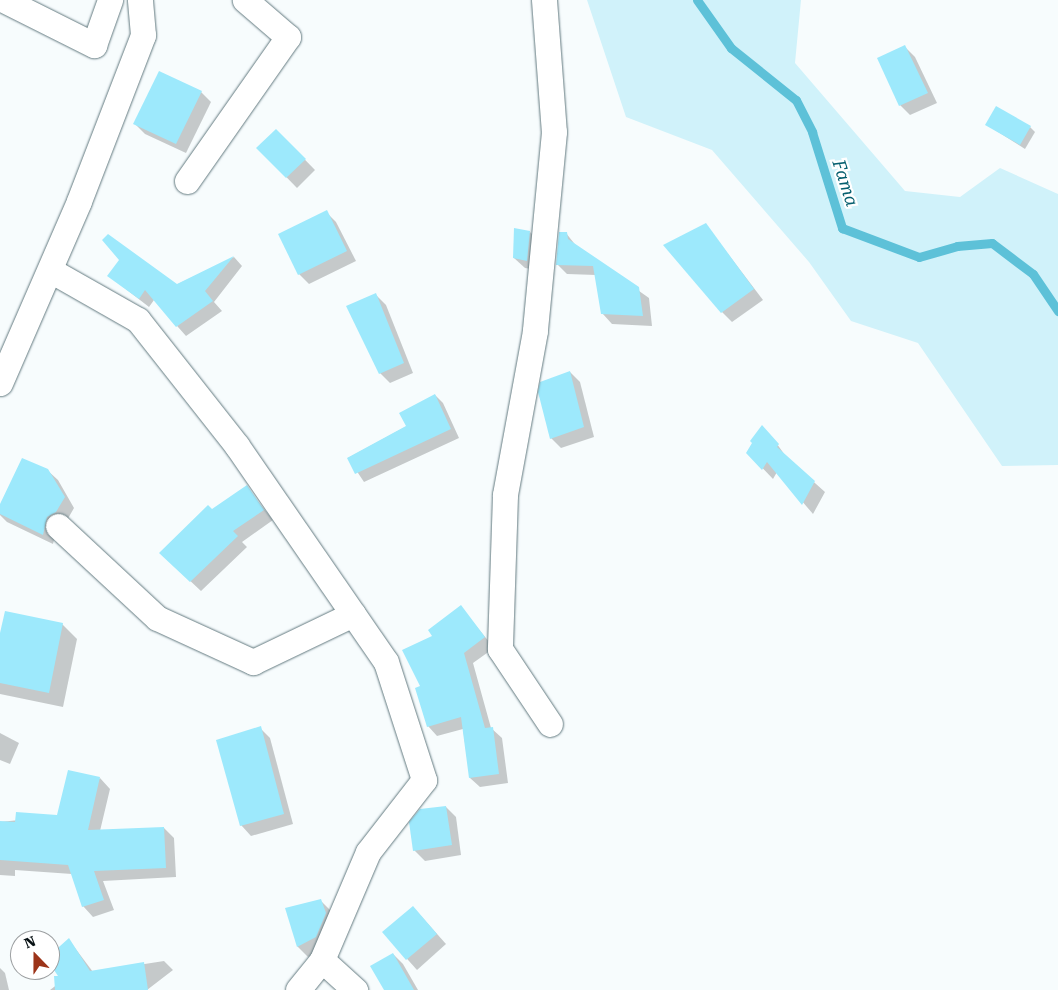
<!DOCTYPE html>
<html>
<head>
<meta charset="utf-8">
<style>
  body { margin:0 }
  #map { position:relative; width:1058px; height:990px; overflow:hidden; background:#f7fcfd; font-family:"Roboto Serif",serif }
  div>[style] { position:absolute }
  .green>* { inset:0; background:#d0f2fa }
  .shadow>* { inset:0; background:#0003 }
  .stream>* { height:9px; margin:-4.5px; padding:0 4.5px; transform-origin:4.5px; border-radius:4.5px; background:#5dc1d8 }
  .building>* { inset:0; background:#9de9fc }
  .roads { filter:drop-shadow(0 0 1px #637a80) drop-shadow(0 0 1px #637a80) }
  .minor>* { height:25px; margin:-12.5px; padding:0 12.5px; transform-origin:12.5px; border-radius:12.5px; background:#fff }
  span { translate:-50% -50%; white-space:nowrap; text-align:center; line-height:1.15; -webkit-text-stroke:4.5px #fff; paint-order:stroke }
  .water-label { font-size:18px; color:#045e6e; font-style:italic }
  .north { position:absolute; left:10px; top:930px; width:50px; height:50px; box-sizing:border-box; background:#fff; border:1px solid #9c9fa1; border-radius:50%; rotate:338deg; font-size:14px; font-weight:700; line-height:20px; text-align:center; color:#071013 }
  .north::after { content:''; display:block; margin:auto; width:18px; height:22px; background:#9c3419; clip-path:polygon(50% 0,100% 100%,50% 72%,0 100%) }
</style>
</head>
<body>
<div id="map">
  <div class="green">
    <div style="clip-path:polygon(587px 0,801px 0,795px 63px,905px 191px,960px 197px,1000px 168px,1058px 194px,1058px 465px,1002px 466px,918px 343px,851px 321px,809px 262px,712px 150px,626px 117px)"></div>
  </div>
  <div class="shadow">
    <div style="clip-path:polygon(905px 47px,915px 57px,937px 103px,910px 115px,900px 105px)"></div>
    <div style="clip-path:polygon(201px 92px,211px 102px,186px 153px,145px 134px,135px 124px)"></div>
    <div style="clip-path:polygon(987px 125px,1030px 127px,1035px 132px,1025px 149px)"></div>
    <div style="clip-path:polygon(276px 130px,315px 170px,297px 188px,258px 148px)"></div>
    <div style="clip-path:polygon(326px 212px,336px 222px,356px 261px,309px 284px,299px 274px)"></div>
    <div style="clip-path:polygon(706px 225px,763px 300px,732px 322px,722px 312px)"></div>
    <div style="clip-path:polygon(530px 232px,540px 242px,537px 270px,525px 268px,514px 258px)"></div>
    <div style="clip-path:polygon(566px 233px,577px 247px,649px 298px,652px 326px,612px 324px,602px 313px,596px 275px,567px 274px,557px 264px)"></div>
    <div style="clip-path:polygon(234px 257px,242px 266px,214px 302px,222px 311px,186px 336px,154px 300px,149px 307px,109px 276px,176px 285px)"></div>
    <div style="clip-path:polygon(375px 294px,386px 305px,413px 373px,390px 383px,380px 373px)"></div>
    <div style="clip-path:polygon(570px 372px,580px 382px,594px 437px,561px 448px,551px 438px)"></div>
    <div style="clip-path:polygon(435px 395px,443px 403px,459px 438px,364px 482px,348px 458px,407px 426px)"></div>
    <div style="clip-path:polygon(772px 437px,787px 458px,825px 492px,813px 514px,777px 472px,773px 479px,748px 453px)"></div>
    <div style="clip-path:polygon(47px 470px,58px 480px,74px 508px,66px 522px,57px 527px,53px 544px,7px 522px,0 515px,0 506px)"></div>
    <div style="clip-path:polygon(246px 487px,273px 520px,242px 542px,247px 547px,201px 591px,170px 562px,212px 510px)"></div>
    <div style="clip-path:polygon(461px 607px,494px 648px,473px 663px,491px 728px,502px 738px,508px 783px,480px 787px,470px 778px,463px 729px,437px 736px,428px 726px,422px 687px,434px 637px)"></div>
    <div style="clip-path:polygon(62px 624px,77px 639px,63px 707px,0 694px,0 639px)"></div>
    <div style="clip-path:polygon(260px 728px,270px 738px,293px 824px,251px 836px,241px 825px)"></div>
    <div style="clip-path:polygon(0 733px,19px 743px,10px 764px,0 760px)"></div>
    <div style="clip-path:polygon(100px 778px,110px 789px,100px 831px,164px 828px,174px 838px,176px 877px,103px 881px,114px 910px,93px 917px,83px 906px,72px 874px,15px 870px,15px 876px,0 875px,0 822px,58px 816px)"></div>
    <div style="clip-path:polygon(446px 807px,456px 817px,461px 855px,425px 861px,414px 850px)"></div>
    <div style="clip-path:polygon(321px 901px,331px 911px,326px 947px,308px 957px,298px 947px,287px 909px)"></div>
    <div style="clip-path:polygon(413px 907px,446px 944px,417px 970px,384px 933px)"></div>
    <div style="clip-path:polygon(69px 940px,93px 972px,164px 961px,173px 970px,147px 990px,50px 990px,63px 980px,50px 962px,50px 957px)"></div>
    <div style="clip-path:polygon(393px 954px,403px 964px,418px 990px,385px 990px)"></div>
    <div style="clip-path:polygon(0 968px,5px 973px,9px 990px,0 990px)"></div>
  </div>
  <div class="stream">
    <div style="left:697px;top:0;width:59px;rotate:54.7deg"></div>
    <div style="left:731px;top:48px;width:83px;rotate:38.7deg"></div>
    <div style="left:796px;top:100px;width:36px;rotate:63deg"></div>
    <div style="left:812px;top:132px;width:101px;rotate:72.6deg"></div>
    <div style="left:842px;top:228px;width:82px;rotate:20.6deg"></div>
    <div style="left:919px;top:257px;width:40px;rotate:-16deg"></div>
    <div style="left:957px;top:246px;width:35px;rotate:-5deg"></div>
    <div style="left:992px;top:243px;width:51px;rotate:37.1deg"></div>
    <div style="left:1033px;top:274px;width:45px;rotate:56deg"></div>
  </div>
  <div class="building">
    <div style="clip-path:polygon(905px 45px,928px 93px,899px 106px,877px 58px)"></div>
    <div style="clip-path:polygon(159px 71px,202px 91px,176px 144px,133px 124px)"></div>
    <div style="clip-path:polygon(996px 106px,1031px 126px,1020px 145px,985px 125px)"></div>
    <div style="clip-path:polygon(276px 129px,306px 159px,286px 178px,256px 148px)"></div>
    <div style="clip-path:polygon(327px 210px,347px 251px,298px 275px,278px 234px)"></div>
    <div style="clip-path:polygon(706px 223px,754px 289px,721px 313px,663px 245px)"></div>
    <div style="clip-path:polygon(514px 228px,530px 231px,527px 261px,513px 258px)"></div>
    <div style="clip-path:polygon(559px 232px,567px 232px,568px 239px,639px 287px,643px 316px,601px 314px,593px 266px,556px 265px)"></div>
    <div style="clip-path:polygon(108px 234px,177px 284px,234px 256px,205px 291px,213px 301px,176px 327px,145px 290px,139px 299px,107px 276px,119px 260px,102px 240px)"></div>
    <div style="clip-path:polygon(376px 293px,404px 363px,379px 374px,346px 306px)"></div>
    <div style="clip-path:polygon(570px 371px,584px 427px,550px 439px,538px 392px,540px 382px)"></div>
    <div style="clip-path:polygon(435px 394px,451px 429px,355px 474px,347px 458px,406px 426px,399px 413px)"></div>
    <div style="clip-path:polygon(762px 425px,779px 444px,777px 447px,815px 481px,802px 505px,767px 462px,762px 470px,746px 453px,752px 443px,750px 441px)"></div>
    <div style="clip-path:polygon(22px 458px,48px 469px,65px 497px,56px 512px,47px 517px,43px 535px,0 514px,0 504px)"></div>
    <div style="clip-path:polygon(247px 485px,264px 510px,233px 531px,238px 536px,190px 582px,159px 553px,208px 505px,212px 509px)"></div>
    <div style="clip-path:polygon(461px 605px,485px 637px,464px 653px,485px 728px,493px 727px,499px 774px,469px 778px,461px 717px,427px 727px,415px 688px,420px 686px,402px 650px,432px 636px,428px 630px)"></div>
    <div style="clip-path:polygon(5px 611px,63px 623px,49px 693px,0 683px,0 633px)"></div>
    <div style="clip-path:polygon(261px 726px,284px 814px,240px 826px,216px 740px)"></div>
    <div style="clip-path:polygon(68px 770px,100px 777px,88px 830px,164px 827px,166px 868px,94px 871px,104px 900px,82px 907px,68px 865px,0 860px,0 821px,15px 822px,16px 812px,57px 815px)"></div>
    <div style="clip-path:polygon(446px 806px,452px 845px,413px 851px,409px 822px,420px 809px)"></div>
    <div style="clip-path:polygon(321px 899px,326px 913px,316px 937px,297px 947px,285px 908px)"></div>
    <div style="clip-path:polygon(413px 906px,437px 934px,406px 960px,382px 932px)"></div>
    <div style="clip-path:polygon(69px 938px,90px 971px,144px 962px,148px 990px,55px 990px,54px 976px,58px 976px,50px 964px,50px 955px)"></div>
    <div style="clip-path:polygon(393px 953px,414px 990px,384px 990px,370px 966px)"></div>
  </div>
  <div class="roads">
    <div class="minor">
      <div style="left:4px;top:0;width:101px;rotate:26.6deg"></div>
      <div style="left:94px;top:45px;width:48px;rotate:-70.4deg"></div>
      <div style="left:544px;top:0;width:132px;rotate:85.7deg"></div>
      <div style="left:554px;top:132px;width:200px;rotate:95.5deg"></div>
      <div style="left:535px;top:331px;width:167px;rotate:100.4deg"></div>
      <div style="left:505px;top:495px;width:154px;rotate:91.9deg"></div>
      <div style="left:500px;top:649px;width:90px;rotate:56.3deg"></div>
      <div style="left:187px;top:181px;width:176px;rotate:-55deg"></div>
      <div style="left:288px;top:37px;width:57px;rotate:-139.3deg"></div>
      <div style="left:50px;top:270px;width:101px;rotate:29.6deg"></div>
      <div style="left:138px;top:320px;width:160px;rotate:51.8deg"></div>
      <div style="left:237px;top:446px;width:262px;rotate:55.4deg"></div>
      <div style="left:386px;top:662px;width:124px;rotate:72.1deg"></div>
      <div style="left:424px;top:780px;width:91px;rotate:127.9deg"></div>
      <div style="left:368px;top:852px;width:117px;rotate:113.1deg"></div>
      <div style="left:322px;top:960px;width:38px;rotate:129deg"></div>
      <div style="left:0;top:383px;width:198px;rotate:-66.5deg"></div>
      <div style="left:79px;top:201px;width:178px;rotate:-68.9deg"></div>
      <div style="left:143px;top:35px;width:35px;rotate:-95deg"></div>
      <div style="left:58px;top:526px;width:135px;rotate:42.9deg"></div>
      <div style="left:157px;top:618px;width:106px;rotate:24.6deg"></div>
      <div style="left:253px;top:662px;width:111px;rotate:-25.6deg"></div>
      <div style="left:322px;top:960px;width:45px;rotate:42.3deg"></div>
    </div>
  </div>
  <div class="water-label">
    <span style="left:845px;top:183px;rotate:72deg">Fama</span>
  </div>
  <div class="north">N</div>
</div>
</body>
</html>
